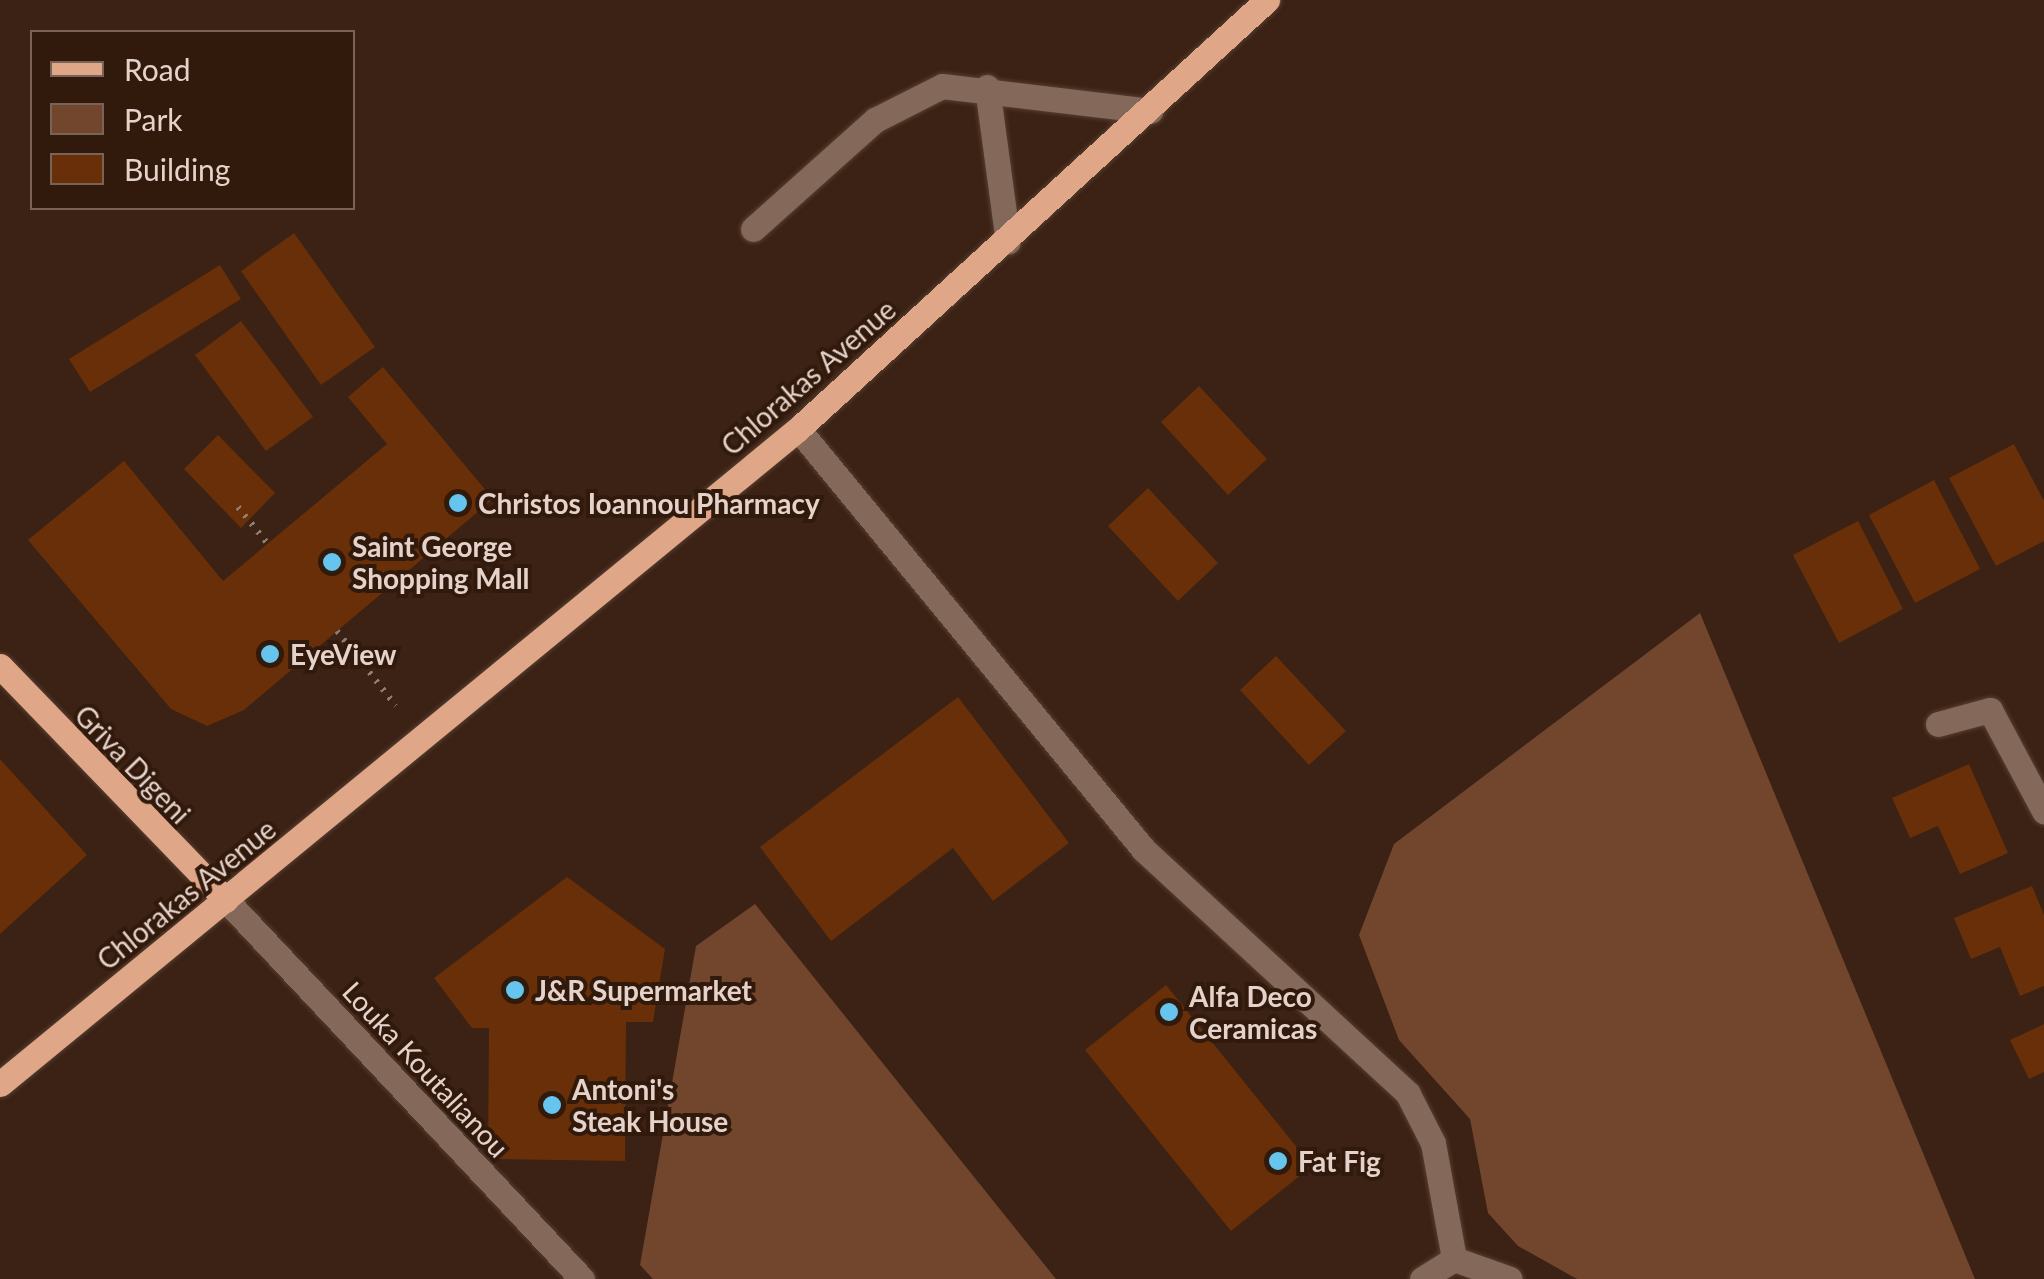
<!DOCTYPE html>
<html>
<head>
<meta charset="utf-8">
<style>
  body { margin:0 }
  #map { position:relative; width:2044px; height:1279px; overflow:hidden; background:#3b2214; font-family:Lato,sans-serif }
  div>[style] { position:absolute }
  .green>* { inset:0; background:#72462d }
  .building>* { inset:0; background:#682f08 }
  .path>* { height:6px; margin-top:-3px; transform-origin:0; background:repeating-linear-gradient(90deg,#927c71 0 2.5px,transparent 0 10.5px) }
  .roads { filter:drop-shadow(0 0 2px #563e31) drop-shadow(0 0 2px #563e31) }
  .minor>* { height:25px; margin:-12.5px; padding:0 12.5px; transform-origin:12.5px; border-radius:12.5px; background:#846859 }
  .major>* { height:25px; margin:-12.5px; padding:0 12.5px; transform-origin:12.5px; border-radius:12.5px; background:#e0a688 }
  .dots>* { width:28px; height:28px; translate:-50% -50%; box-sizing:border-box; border:5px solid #31190b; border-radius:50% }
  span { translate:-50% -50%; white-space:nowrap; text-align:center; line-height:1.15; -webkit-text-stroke:8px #31190b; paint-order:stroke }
  .street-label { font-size:28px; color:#e5d3cb }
  .poi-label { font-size:28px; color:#e5d3cb; font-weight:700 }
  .left { translate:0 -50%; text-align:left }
  .legend { position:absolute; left:30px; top:30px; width:325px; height:180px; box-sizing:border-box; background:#31190b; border:2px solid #796358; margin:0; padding:12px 18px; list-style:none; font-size:30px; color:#e5d3cb }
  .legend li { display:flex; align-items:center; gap:20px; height:50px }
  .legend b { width:50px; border:2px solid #796358 }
</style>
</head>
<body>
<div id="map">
  <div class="green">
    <div style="clip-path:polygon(1700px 613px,1975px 1279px,1577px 1279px,1518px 1246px,1488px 1213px,1470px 1119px,1399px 1040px,1359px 935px,1394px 844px)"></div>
    <div style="clip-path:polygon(755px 904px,1056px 1279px,653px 1279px,640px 1265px,696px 946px)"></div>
  </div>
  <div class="building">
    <div style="clip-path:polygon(294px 233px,375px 347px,321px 385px,241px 271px)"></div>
    <div style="clip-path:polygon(220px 265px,241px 299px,90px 392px,69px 359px)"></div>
    <div style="clip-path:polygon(241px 321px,313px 417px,266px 451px,195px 355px)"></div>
    <div style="clip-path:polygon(383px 367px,493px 499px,244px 710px,207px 726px,171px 709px,28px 540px,124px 461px,223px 581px,387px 444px,348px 397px)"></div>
    <div style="clip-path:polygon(1199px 386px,1267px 459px,1228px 495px,1161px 422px)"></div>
    <div style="clip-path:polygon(218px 435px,275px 493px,241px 528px,184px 469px)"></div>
    <div style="clip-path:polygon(2014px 444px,2044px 501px,2044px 541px,1996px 566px,1949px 478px)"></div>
    <div style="clip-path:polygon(1934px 480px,1980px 569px,1915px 603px,1869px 515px)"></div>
    <div style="clip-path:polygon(1148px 488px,1218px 563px,1178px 601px,1108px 526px)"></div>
    <div style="clip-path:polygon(1858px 521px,1903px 609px,1839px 643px,1793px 555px)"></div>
    <div style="clip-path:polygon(1276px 656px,1346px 731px,1309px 765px,1240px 690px)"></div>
    <div style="clip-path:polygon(958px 697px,1069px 843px,993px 901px,953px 848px,831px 941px,760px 847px)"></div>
    <div style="clip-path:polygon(0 759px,87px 855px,0 934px)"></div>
    <div style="clip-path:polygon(1969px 764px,2008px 853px,1960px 874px,1938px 826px,1910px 838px,1892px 798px)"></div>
    <div style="clip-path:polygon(567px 877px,665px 949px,653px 1022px,626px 1022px,625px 1161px,488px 1159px,489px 1028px,472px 1028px,434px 978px)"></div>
    <div style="clip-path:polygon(2032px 886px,2044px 915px,2044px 986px,2020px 996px,2000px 947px,1971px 959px,1954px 918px)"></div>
    <div style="clip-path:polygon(1166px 985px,1312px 1166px,1231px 1231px,1085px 1050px)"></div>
    <div style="clip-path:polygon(2044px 1024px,2044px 1072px,2029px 1079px,2010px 1040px)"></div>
  </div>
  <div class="path">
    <div style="left:238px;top:507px;width:48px;rotate:51deg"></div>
    <div style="left:337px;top:631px;width:95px;rotate:51.8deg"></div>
  </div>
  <div class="roads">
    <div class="minor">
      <div style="left:987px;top:87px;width:156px;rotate:82.3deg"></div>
      <div style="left:753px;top:229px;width:164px;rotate:-41.8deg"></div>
      <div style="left:875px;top:120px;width:75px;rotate:-26.9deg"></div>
      <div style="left:942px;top:86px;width:210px;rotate:6.8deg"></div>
      <div style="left:798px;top:429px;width:545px;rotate:50.58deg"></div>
      <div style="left:1144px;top:850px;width:359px;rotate:42.7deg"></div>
      <div style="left:1408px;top:1094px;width:55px;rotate:63deg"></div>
      <div style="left:1433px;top:1143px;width:118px;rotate:79.7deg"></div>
      <div style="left:1938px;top:724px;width:54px;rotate:-15.1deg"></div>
      <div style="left:1990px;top:710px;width:115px;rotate:61.9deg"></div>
      <div style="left:226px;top:900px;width:520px;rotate:46.79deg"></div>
      <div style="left:1454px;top:1259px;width:59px;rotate:19.7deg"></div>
      <div style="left:1422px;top:1279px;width:38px;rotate:-32deg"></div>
    </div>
    <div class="major">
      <div style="left:0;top:666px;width:325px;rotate:46deg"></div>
      <div style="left:0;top:1084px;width:1032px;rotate:-39.38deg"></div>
      <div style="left:798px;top:429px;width:636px;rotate:-42.45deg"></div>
    </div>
  </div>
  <div class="dots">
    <div style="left:458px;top:503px;background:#65c5ee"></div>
    <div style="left:332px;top:562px;background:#65c5ee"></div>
    <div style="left:270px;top:654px;background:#65c5ee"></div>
    <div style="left:515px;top:990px;background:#65c5ee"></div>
    <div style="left:1169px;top:1012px;background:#65c5ee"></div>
    <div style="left:552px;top:1105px;background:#65c5ee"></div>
    <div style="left:1278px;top:1161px;background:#65c5ee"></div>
  </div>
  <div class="street-label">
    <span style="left:808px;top:377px;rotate:-41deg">Chlorakas Avenue</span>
    <span style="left:133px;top:764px;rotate:46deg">Griva Digeni</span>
    <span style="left:186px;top:894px;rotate:-39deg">Chlorakas Avenue</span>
    <span style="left:426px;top:1069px;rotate:47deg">Louka Koutalianou</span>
  </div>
  <div class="poi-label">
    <span class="left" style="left:478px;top:503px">Christos Ioannou Pharmacy</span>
    <span class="left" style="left:352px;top:562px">Saint George<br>Shopping Mall</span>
    <span class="left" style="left:290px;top:654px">EyeView</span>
    <span class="left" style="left:535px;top:990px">J&amp;R Supermarket</span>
    <span class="left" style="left:1189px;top:1012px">Alfa Deco<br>Ceramicas</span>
    <span class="left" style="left:572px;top:1105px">Antoni's<br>Steak House</span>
    <span class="left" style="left:1298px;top:1161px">Fat Fig</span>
  </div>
  <ul class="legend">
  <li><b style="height:12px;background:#e0a688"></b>Road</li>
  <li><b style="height:28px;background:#72462d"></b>Park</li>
  <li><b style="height:28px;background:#682f08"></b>Building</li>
  </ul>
</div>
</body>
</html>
